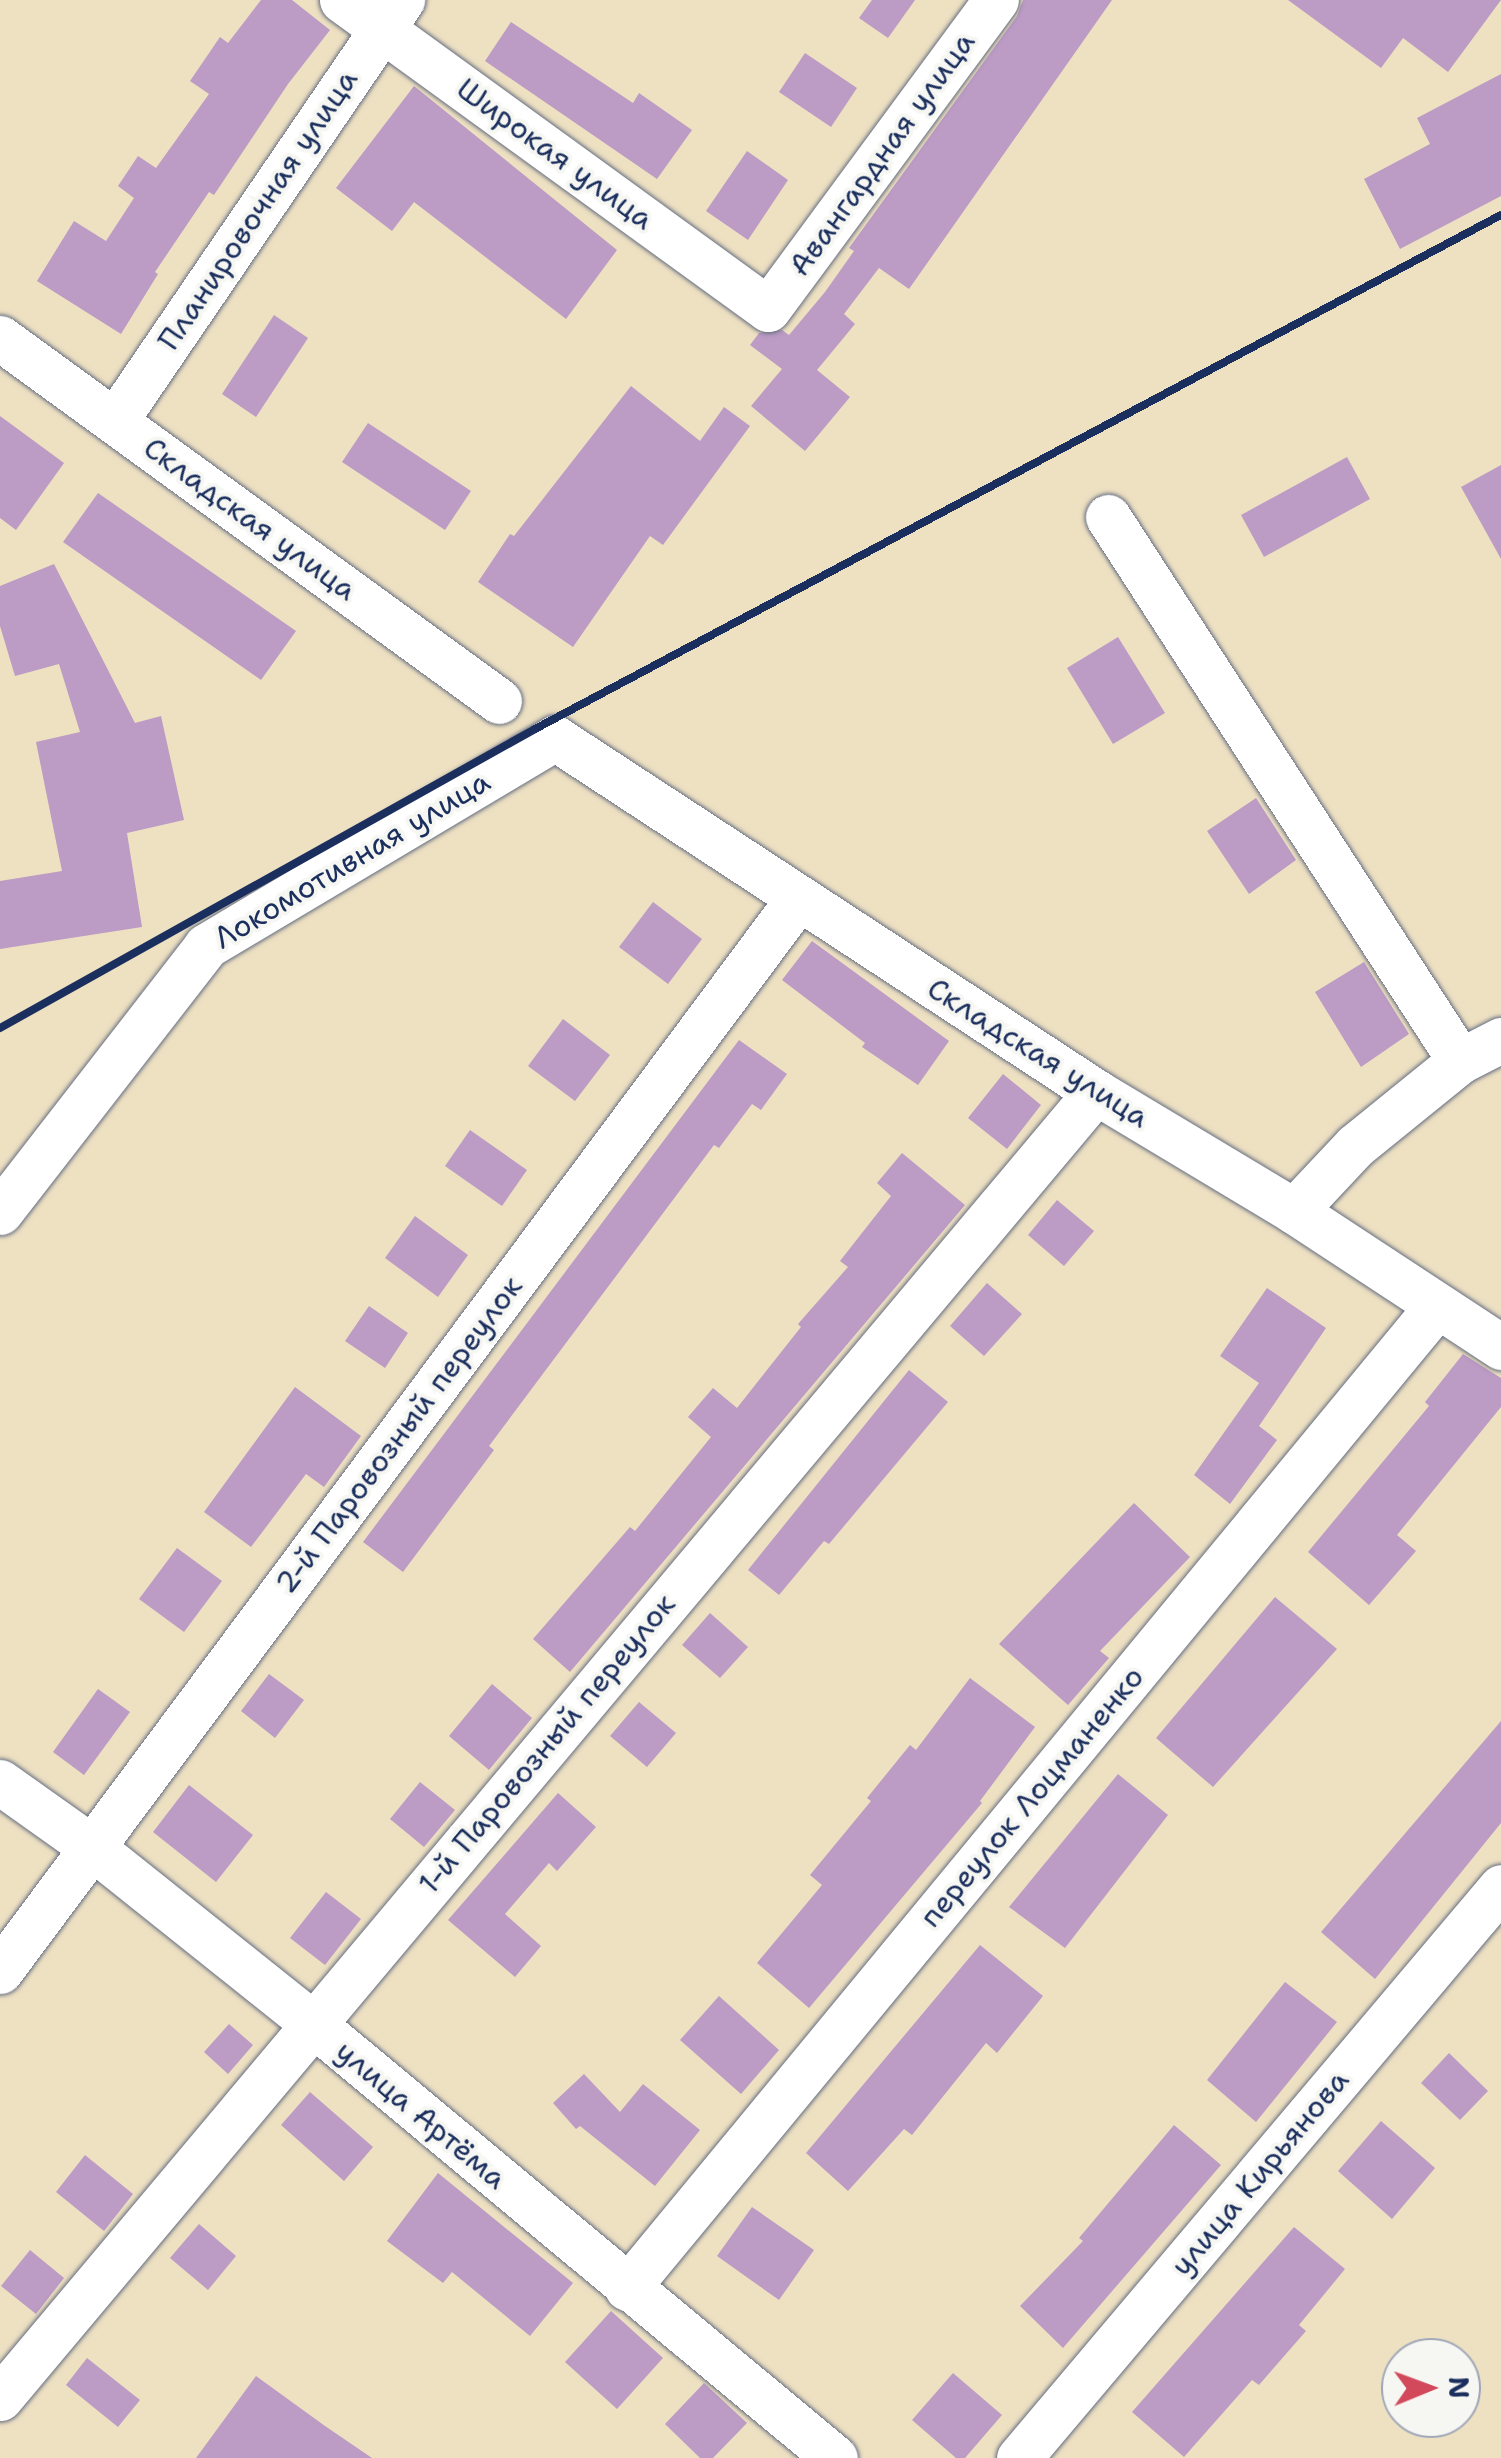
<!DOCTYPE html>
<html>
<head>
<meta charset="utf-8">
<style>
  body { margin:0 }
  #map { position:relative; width:1501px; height:2458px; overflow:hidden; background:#eee1c2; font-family:"Shantell Sans",sans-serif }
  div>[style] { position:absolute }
  .building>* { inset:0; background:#bc9bc4 }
  .roads { filter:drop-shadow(0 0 2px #656d81) drop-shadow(0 0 2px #656d81) }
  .minor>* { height:45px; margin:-22.5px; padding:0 22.5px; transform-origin:22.5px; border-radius:22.5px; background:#fff }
  .rail>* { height:8px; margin:-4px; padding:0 4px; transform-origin:4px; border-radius:4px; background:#1b2f5e }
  span { translate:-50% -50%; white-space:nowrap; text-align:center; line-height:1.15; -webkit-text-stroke:8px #f6f6f2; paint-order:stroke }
  .street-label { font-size:30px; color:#1b2f5e }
  .north { position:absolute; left:1381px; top:2338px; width:100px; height:100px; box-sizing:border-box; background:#f6f6f2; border:2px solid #9ea6b7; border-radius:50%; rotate:89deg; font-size:28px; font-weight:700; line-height:40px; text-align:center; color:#1b2f5e }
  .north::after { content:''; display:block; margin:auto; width:35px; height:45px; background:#d1495b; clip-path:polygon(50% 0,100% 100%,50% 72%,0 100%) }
</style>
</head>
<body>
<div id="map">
  <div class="building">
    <div style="clip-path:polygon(261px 0,292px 0,330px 30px,288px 84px,214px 195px,209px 192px,155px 272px,158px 274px,121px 334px,37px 281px,74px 221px,106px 241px,134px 198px,118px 186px,138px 156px,156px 168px,209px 94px,190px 81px,220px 37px,228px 43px)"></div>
    <div style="clip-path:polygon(872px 0,915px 0,888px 38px,859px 18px)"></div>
    <div style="clip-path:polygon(1023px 0,1112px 0,909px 289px,879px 268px,844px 314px,855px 324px,817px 370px,850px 397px,805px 451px,751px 406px,782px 369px,750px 345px,759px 333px,782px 330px,789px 335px,825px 292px,854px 251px,849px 248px,1017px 16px)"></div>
    <div style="clip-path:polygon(1288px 0,1501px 0,1448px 72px,1403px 38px,1381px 68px)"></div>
    <div style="clip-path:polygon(511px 22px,633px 103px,639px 93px,692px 130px,657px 179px,485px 61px)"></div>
    <div style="clip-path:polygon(805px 53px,857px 88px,831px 127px,779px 92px)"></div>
    <div style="clip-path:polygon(1501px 74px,1501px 196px,1400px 249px,1364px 179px,1430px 144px,1417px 118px)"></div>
    <div style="clip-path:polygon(414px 86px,617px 250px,566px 319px,414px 202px,392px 231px,336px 188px)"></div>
    <div style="clip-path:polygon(747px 151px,788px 180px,748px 240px,706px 211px)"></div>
    <div style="clip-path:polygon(274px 315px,308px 338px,256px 417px,222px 394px)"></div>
    <div style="clip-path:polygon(631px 386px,700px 441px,724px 407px,750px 426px,663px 545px,650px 536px,573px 647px,478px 582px,510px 534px,514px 536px)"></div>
    <div style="clip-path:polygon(0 416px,64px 463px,16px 530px,0 518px)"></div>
    <div style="clip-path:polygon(368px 423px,471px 491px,445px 530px,342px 462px)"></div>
    <div style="clip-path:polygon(1347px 457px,1370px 499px,1264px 557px,1241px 515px)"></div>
    <div style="clip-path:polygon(1501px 465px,1501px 559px,1461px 487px)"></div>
    <div style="clip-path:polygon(98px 493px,296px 631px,261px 680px,63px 542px)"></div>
    <div style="clip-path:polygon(54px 564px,135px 723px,161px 716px,184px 820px,127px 833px,142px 927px,0 949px,0 881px,62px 871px,36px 742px,80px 732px,59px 664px,15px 676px,0 626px,0 586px)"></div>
    <div style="clip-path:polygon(1118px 637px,1165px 713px,1113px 744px,1067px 668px)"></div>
    <div style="clip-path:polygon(1256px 798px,1296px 860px,1249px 894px,1207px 831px)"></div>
    <div style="clip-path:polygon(653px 902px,702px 939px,668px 984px,619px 947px)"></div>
    <div style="clip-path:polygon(812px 941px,949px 1041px,918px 1085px,862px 1047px,865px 1043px,782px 980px)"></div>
    <div style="clip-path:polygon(1364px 962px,1409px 1034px,1361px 1067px,1315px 992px)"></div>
    <div style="clip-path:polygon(563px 1019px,610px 1055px,575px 1101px,528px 1066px)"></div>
    <div style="clip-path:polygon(739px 1040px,787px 1074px,761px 1110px,752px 1104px,719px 1148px,714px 1145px,489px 1446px,494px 1450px,403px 1572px,363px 1542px)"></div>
    <div style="clip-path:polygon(1003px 1074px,1041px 1105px,1007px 1149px,968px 1118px)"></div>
    <div style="clip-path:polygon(470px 1130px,527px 1170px,502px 1206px,445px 1166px)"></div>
    <div style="clip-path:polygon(902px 1153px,965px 1205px,570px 1672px,533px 1639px,630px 1527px,635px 1531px,711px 1437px,688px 1417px,713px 1388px,737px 1408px,801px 1327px,798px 1324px,848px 1267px,840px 1261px,891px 1196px,877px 1183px)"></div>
    <div style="clip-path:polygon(1057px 1200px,1094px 1231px,1064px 1266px,1028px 1235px)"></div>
    <div style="clip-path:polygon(415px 1216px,468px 1255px,438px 1297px,385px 1258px)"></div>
    <div style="clip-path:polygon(987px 1283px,1022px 1314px,984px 1356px,950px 1326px)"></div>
    <div style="clip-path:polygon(1267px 1288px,1326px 1328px,1259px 1426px,1277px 1440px,1230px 1504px,1194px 1475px,1259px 1383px,1220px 1356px)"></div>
    <div style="clip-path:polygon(369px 1306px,408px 1333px,385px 1368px,345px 1341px)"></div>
    <div style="clip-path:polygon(1463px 1354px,1501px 1378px,1501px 1407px,1397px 1535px,1416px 1551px,1369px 1605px,1308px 1552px,1429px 1406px,1425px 1402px)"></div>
    <div style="clip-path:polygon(909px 1370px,948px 1402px,829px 1544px,824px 1541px,779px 1595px,748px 1570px)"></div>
    <div style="clip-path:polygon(295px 1387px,361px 1436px,324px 1487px,306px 1474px,251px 1547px,204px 1512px)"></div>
    <div style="clip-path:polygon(1134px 1503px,1190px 1557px,1100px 1651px,1109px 1658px,1068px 1705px,999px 1644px)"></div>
    <div style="clip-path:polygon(177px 1548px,222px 1581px,184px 1632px,139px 1599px)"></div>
    <div style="clip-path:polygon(1275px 1597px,1337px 1649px,1213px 1787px,1156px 1738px)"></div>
    <div style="clip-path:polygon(710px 1613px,748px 1647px,720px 1678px,682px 1645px)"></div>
    <div style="clip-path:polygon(269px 1674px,304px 1700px,275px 1738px,241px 1711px)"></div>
    <div style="clip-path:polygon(970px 1678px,1035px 1727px,980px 1801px,982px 1803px,809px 2008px,757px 1963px,822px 1885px,810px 1875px,871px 1801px,867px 1798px,910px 1745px,916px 1750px)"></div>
    <div style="clip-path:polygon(492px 1684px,532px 1718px,489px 1770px,449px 1736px)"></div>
    <div style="clip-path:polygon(98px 1689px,130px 1712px,84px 1775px,53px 1752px)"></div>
    <div style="clip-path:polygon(639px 1702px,676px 1733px,647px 1767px,610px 1736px)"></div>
    <div style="clip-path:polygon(1501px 1721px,1501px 1823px,1375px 1979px,1321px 1932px)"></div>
    <div style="clip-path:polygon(1118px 1774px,1168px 1815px,1065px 1948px,1009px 1907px)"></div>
    <div style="clip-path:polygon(420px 1782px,455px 1810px,424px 1847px,390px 1819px)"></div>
    <div style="clip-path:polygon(189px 1785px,253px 1835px,216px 1882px,153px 1832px)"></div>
    <div style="clip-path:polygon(558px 1793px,596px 1827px,557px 1871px,549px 1863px,505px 1914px,541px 1946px,515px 1977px,448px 1920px)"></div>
    <div style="clip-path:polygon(326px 1892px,361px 1919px,325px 1965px,290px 1938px)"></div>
    <div style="clip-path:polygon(980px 1945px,1043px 1996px,997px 2053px,986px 2043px,912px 2135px,904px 2129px,848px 2191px,806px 2153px)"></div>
    <div style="clip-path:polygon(1285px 1982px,1337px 2022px,1256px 2122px,1207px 2080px)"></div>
    <div style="clip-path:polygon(719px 1996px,779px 2050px,741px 2094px,680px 2040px)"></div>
    <div style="clip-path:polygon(229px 2024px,253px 2045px,228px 2074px,204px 2052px)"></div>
    <div style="clip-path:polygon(1449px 2053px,1488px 2091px,1460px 2120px,1421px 2083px)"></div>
    <div style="clip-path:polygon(584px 2074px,620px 2112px,643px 2084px,700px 2130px,655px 2186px,580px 2126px,576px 2129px,553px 2103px)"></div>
    <div style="clip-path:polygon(310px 2092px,373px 2147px,344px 2181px,281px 2125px)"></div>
    <div style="clip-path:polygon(1381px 2121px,1435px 2168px,1392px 2219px,1338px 2171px)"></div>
    <div style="clip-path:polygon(1174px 2125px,1221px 2165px,1063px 2348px,1020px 2306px,1083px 2241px,1079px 2238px)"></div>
    <div style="clip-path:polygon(85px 2155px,133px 2194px,104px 2231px,56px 2192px)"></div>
    <div style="clip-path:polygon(438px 2173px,573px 2283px,530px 2336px,452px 2272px,443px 2283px,387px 2241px)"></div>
    <div style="clip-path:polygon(752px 2207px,814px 2250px,779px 2300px,717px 2256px)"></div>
    <div style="clip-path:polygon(199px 2224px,236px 2256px,208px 2290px,170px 2258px)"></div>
    <div style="clip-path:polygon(1294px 2227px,1345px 2269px,1299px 2325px,1306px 2331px,1259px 2385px,1252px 2380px,1184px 2457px,1132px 2412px)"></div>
    <div style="clip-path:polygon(30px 2250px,64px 2278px,36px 2314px,1px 2286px)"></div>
    <div style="clip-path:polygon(611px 2311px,663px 2358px,617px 2409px,565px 2362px)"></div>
    <div style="clip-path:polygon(87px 2358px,140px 2400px,118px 2427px,66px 2385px)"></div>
    <div style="clip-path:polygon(953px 2373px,1002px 2415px,965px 2458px,956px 2458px,912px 2420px)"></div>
    <div style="clip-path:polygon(256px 2376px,325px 2426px,372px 2458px,196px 2458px)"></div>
    <div style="clip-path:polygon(704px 2383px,747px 2423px,713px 2458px,700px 2458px,665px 2424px)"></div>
  </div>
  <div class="roads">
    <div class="minor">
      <div style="left:342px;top:0;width:526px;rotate:35.96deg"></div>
      <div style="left:768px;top:309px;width:384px;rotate:-53.6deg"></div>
      <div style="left:0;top:338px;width:617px;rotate:36.03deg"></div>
      <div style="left:115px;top:421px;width:510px;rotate:-55.72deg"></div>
      <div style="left:1108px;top:517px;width:648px;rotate:57.09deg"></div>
      <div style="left:1294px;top:1211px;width:89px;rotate:-46.8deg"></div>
      <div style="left:1355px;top:1146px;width:135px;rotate:-39deg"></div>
      <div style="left:1460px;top:1061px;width:46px;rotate:-27.1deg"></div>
      <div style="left:0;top:1212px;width:336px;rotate:-52.2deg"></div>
      <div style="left:206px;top:946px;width:406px;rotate:-30.8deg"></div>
      <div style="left:555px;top:738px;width:647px;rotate:33.2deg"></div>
      <div style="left:1096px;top:1092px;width:231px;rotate:31deg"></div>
      <div style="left:1294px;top:1211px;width:248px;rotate:33.3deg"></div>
      <div style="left:0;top:1782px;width:114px;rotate:35.4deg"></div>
      <div style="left:93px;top:1848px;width:280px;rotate:38.6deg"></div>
      <div style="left:312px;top:2023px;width:680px;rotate:39.75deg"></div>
      <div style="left:0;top:1971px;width:1336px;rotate:-53.34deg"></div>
      <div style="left:627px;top:2288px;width:1273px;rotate:-50.48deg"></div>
      <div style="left:0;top:2398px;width:1705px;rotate:-50deg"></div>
      <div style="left:1019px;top:2458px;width:747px;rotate:-49.83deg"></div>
    </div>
  </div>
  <div class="rail">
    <div style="left:0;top:1028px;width:613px;rotate:-29.2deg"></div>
    <div style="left:535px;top:729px;width:1094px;rotate:-28.02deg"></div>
  </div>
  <div class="street-label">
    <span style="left:555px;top:154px;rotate:36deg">Широкая улица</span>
    <span style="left:882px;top:154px;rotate:-54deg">Авангардная улица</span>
    <span style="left:258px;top:210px;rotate:-56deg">Планировочная улица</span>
    <span style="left:250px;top:519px;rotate:36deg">Складская улица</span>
    <span style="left:352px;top:860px;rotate:-31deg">Локомотивная улица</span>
    <span style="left:1038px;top:1053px;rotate:32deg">Складская улица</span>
    <span style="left:399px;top:1435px;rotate:-53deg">2-й Паровозный переулок</span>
    <span style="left:547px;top:1744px;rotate:-50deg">1-й Паровозный переулок</span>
    <span style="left:1032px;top:1797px;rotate:-50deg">переулок Лоцманенко</span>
    <span style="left:421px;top:2115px;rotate:40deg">улица Артёма</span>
    <span style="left:1260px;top:2173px;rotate:-50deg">улица Кирьянова</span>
  </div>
  <div class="north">N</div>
</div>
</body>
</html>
